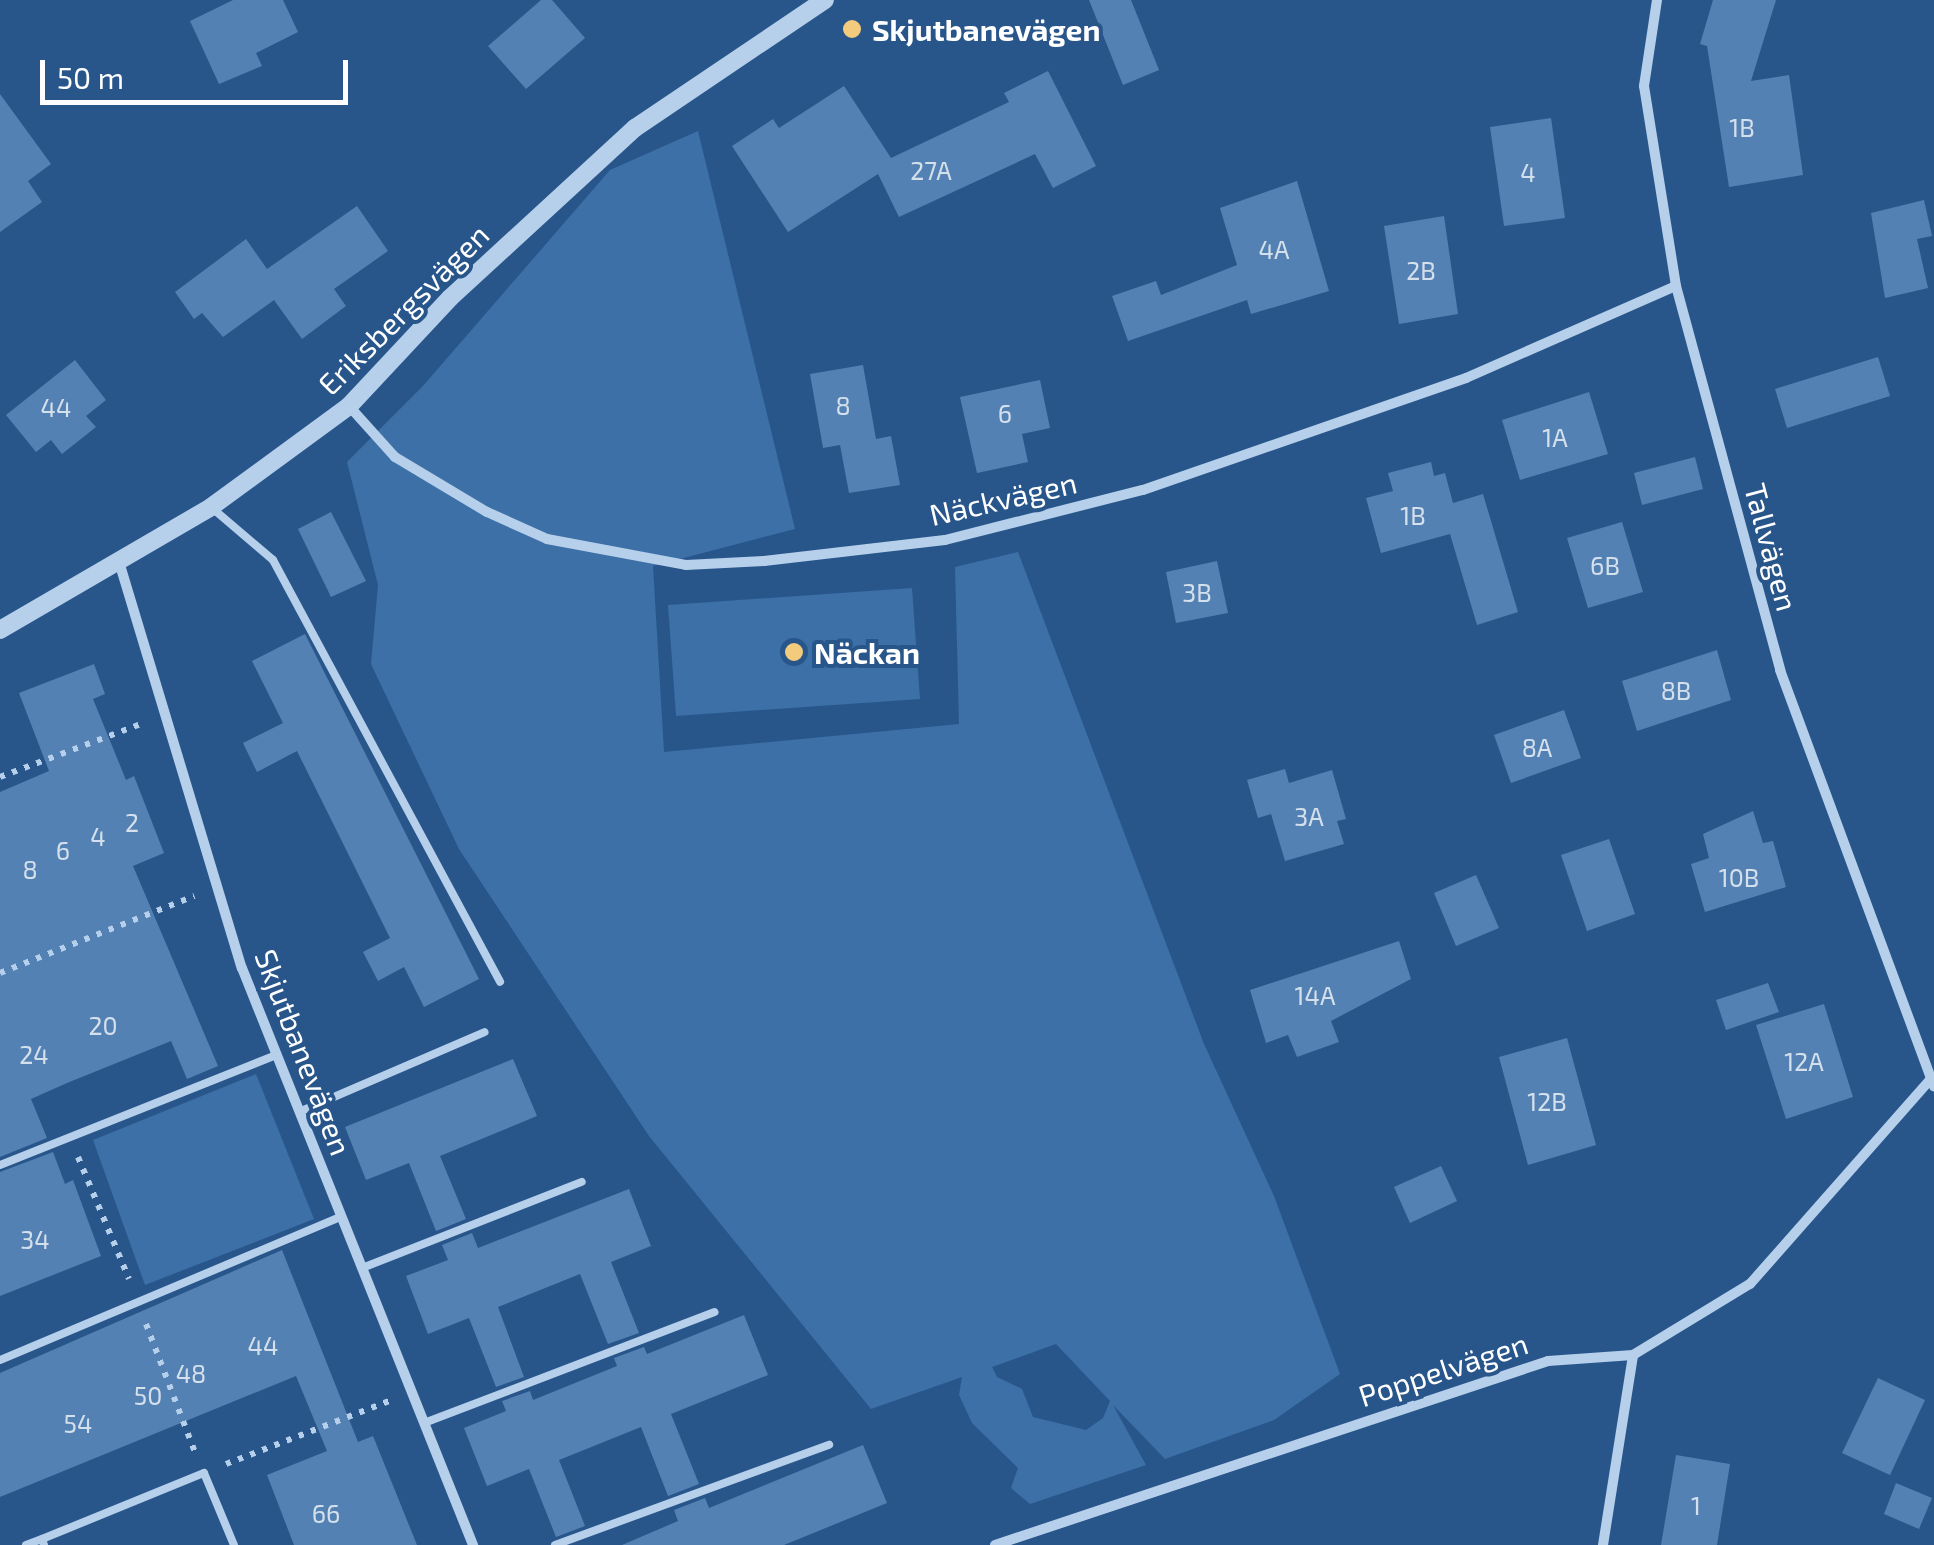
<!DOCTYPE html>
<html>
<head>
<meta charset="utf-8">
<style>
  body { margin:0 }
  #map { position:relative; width:1934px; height:1545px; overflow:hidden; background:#28568b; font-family:"Exo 2",sans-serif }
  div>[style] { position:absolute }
  .green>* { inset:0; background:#3c70a7 }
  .building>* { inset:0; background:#5481b3 }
  .path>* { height:6px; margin-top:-3px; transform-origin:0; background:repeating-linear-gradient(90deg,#b6cfea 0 5px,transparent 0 13px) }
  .service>* { height:8px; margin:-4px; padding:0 4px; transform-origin:4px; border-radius:4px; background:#b6cfea }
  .minor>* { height:10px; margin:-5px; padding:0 5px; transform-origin:5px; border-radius:5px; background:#b6cfea }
  .tertiary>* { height:18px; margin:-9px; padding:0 9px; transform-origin:9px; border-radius:9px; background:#b6cfea }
  .dots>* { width:28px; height:28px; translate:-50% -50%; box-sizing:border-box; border:5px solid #28568b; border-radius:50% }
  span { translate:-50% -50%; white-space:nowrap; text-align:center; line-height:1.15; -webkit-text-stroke:8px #28568b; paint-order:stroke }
  .number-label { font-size:25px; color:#d4e0ec }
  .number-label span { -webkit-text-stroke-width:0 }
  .poi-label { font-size:30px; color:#fff; font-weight:700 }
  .left { translate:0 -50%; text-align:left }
  .street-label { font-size:30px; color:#fff }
  .scale { position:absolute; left:40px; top:60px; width:308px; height:45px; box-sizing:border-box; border:5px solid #fff; border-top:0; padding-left:12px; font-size:30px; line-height:35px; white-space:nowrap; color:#fff; -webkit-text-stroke:8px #28568b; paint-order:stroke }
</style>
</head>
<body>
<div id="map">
  <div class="green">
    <div style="clip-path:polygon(evenodd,698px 131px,795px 529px,653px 566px,664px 752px,959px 724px,955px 567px,1018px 552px,1204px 1044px,1274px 1196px,1340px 1374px,1274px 1420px,1165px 1459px,1113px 1405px,1146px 1465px,1030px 1504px,1011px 1488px,1018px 1468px,972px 1423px,959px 1395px,962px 1377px,871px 1409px,649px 1136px,459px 849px,371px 664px,378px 585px,347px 462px,423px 386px,610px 170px,698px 131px,1056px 1344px,1110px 1401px,1103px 1418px,1086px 1430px,1033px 1417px,1022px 1389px,997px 1377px,992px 1367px,1056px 1344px)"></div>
    <div style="clip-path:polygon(912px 588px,920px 699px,676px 716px,668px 605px)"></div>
    <div style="clip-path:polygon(256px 1074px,314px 1219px,145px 1285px,93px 1140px)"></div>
  </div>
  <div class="building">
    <div style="clip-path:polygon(233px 0,283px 0,298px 32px,256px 53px,262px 66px,219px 84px,190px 21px)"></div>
    <div style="clip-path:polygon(541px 0,552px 0,585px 38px,526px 89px,488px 46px)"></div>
    <div style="clip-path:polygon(1089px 0,1131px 0,1159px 70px,1123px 85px)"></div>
    <div style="clip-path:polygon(1713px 0,1776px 0,1751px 81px,1789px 75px,1803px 175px,1729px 187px,1707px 46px,1700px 44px)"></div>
    <div style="clip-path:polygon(1048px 71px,1096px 166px,1053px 188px,1035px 154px,899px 217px,878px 174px,788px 232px,732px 146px,773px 119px,779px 128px,844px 86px,891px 158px,1009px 102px,1004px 93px)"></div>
    <div style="clip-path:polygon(0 94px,51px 164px,28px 181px,42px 202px,0 232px)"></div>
    <div style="clip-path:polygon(1551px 118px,1565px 218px,1504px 226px,1490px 127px)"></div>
    <div style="clip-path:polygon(1297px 181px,1329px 291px,1251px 314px,1247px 300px,1128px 341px,1112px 296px,1156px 281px,1161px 295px,1237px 265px,1220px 208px)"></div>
    <div style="clip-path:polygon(1924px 200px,1932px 236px,1917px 239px,1928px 288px,1885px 298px,1871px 213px)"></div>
    <div style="clip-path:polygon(357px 206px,388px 251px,334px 289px,346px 306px,302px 339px,274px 300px,223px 337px,202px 313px,194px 319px,175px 292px,246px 239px,267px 269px)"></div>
    <div style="clip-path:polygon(1444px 216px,1458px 314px,1399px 324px,1384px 226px)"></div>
    <div style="clip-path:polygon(1878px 357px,1890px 396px,1787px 428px,1775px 389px)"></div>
    <div style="clip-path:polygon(75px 360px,106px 400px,86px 416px,96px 427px,62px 454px,51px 440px,36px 452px,6px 415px)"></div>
    <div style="clip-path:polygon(863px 365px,876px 439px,891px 436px,900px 485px,849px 493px,840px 445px,823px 448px,810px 374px)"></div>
    <div style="clip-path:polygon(1040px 380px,1050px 428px,1022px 434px,1028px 462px,977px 473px,960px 397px)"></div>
    <div style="clip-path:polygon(1589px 392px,1608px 454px,1520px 480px,1502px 420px)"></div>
    <div style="clip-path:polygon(1695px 457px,1703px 489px,1642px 505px,1634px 473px)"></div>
    <div style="clip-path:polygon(1431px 462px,1434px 476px,1445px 473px,1453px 503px,1483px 494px,1518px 612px,1477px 625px,1450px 534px,1381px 553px,1366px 498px,1393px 491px,1388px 473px)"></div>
    <div style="clip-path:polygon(331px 512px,366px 581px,331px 597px,298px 529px)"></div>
    <div style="clip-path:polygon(1622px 522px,1643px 592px,1588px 608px,1567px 538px)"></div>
    <div style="clip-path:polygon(1217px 561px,1228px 613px,1176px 623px,1166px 572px)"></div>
    <div style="clip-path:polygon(305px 634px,479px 979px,424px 1007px,404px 967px,378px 981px,363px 952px,390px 938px,297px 751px,257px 772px,243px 743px,283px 723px,252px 661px)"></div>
    <div style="clip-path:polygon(1717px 650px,1731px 700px,1637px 731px,1622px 681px)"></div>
    <div style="clip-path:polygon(94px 664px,105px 694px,93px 699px,126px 780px,134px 776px,164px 853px,133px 866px,218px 1066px,187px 1079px,171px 1041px,67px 1083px,31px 1099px,47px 1138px,0 1157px,0 792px,49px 771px,19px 693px)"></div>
    <div style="clip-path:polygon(1564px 710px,1581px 758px,1511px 783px,1494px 735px)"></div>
    <div style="clip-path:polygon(1285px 769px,1289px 783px,1332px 770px,1346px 819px,1337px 821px,1344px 844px,1285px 861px,1271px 814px,1258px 818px,1247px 780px)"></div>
    <div style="clip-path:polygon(1753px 811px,1763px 843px,1773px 841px,1786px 887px,1705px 912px,1691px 864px,1709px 858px,1703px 834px)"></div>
    <div style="clip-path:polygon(1609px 839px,1635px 914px,1587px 931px,1561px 855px)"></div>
    <div style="clip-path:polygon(1476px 875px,1499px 928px,1456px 946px,1434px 893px)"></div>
    <div style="clip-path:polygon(1399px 941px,1411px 979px,1331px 1021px,1339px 1042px,1297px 1057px,1288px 1035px,1266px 1043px,1250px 990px)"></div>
    <div style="clip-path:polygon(1768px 983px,1779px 1012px,1726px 1030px,1716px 1000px)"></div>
    <div style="clip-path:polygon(1824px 1004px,1853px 1097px,1786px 1119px,1756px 1025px)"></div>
    <div style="clip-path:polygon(1567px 1038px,1596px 1145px,1528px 1165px,1499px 1057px)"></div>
    <div style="clip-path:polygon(513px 1059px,537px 1116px,440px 1156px,466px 1219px,436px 1231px,409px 1163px,366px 1180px,345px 1127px)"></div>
    <div style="clip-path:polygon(53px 1152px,65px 1184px,73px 1180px,101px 1256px,0 1296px,0 1172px)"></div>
    <div style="clip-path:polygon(1441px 1166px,1457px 1201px,1410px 1223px,1394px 1187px)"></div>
    <div style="clip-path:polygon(629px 1189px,651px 1246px,611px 1262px,639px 1333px,608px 1344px,580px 1274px,498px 1307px,524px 1377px,496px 1387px,469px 1318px,428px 1334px,406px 1276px,448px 1260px,442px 1245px,472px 1233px,478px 1248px)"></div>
    <div style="clip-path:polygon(282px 1250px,358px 1442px,373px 1436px,417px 1545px,294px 1545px,267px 1475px,327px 1451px,296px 1376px,0 1497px,0 1373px)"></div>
    <div style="clip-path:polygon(744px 1315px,768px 1375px,671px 1414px,699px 1484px,668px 1496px,641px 1427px,559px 1460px,585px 1526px,556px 1537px,529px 1469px,487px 1486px,464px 1428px,506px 1411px,502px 1401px,530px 1391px,533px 1400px,617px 1366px,614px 1358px,644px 1347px,647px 1354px)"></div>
    <div style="clip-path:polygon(1878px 1378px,1925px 1400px,1890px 1475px,1842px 1453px)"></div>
    <div style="clip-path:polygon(863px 1445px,887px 1503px,784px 1545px,622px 1545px,678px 1521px,674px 1510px,705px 1498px,709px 1508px)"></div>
    <div style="clip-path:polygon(1676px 1455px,1730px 1464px,1717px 1545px,1661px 1545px)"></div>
    <div style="clip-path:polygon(1896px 1483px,1932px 1498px,1919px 1529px,1884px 1514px)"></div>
  </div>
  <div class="path">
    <div style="left:0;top:777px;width:154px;rotate:-20.6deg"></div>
    <div style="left:0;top:973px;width:209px;rotate:-21.6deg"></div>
    <div style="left:78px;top:1157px;width:132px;rotate:67.3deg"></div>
    <div style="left:146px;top:1324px;width:137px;rotate:69.1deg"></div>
    <div style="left:226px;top:1464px;width:178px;rotate:-21.1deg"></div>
  </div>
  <div class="service">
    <div style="left:212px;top:508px;width:80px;rotate:40.4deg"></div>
    <div style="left:273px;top:560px;width:479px;rotate:61.7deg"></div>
    <div style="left:299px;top:1112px;width:202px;rotate:-23.3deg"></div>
    <div style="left:0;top:1165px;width:298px;rotate:-21.7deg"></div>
    <div style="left:362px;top:1268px;width:236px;rotate:-21.4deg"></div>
    <div style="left:0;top:1360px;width:371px;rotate:-22.8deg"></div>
    <div style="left:424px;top:1423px;width:311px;rotate:-20.9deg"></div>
    <div style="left:26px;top:1545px;width:17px;rotate:-21deg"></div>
    <div style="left:44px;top:1545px;width:6px;rotate:-108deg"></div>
    <div style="left:42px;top:1539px;width:175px;rotate:-22.2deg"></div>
    <div style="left:204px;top:1473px;width:78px;rotate:67.4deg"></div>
    <div style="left:555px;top:1545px;width:292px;rotate:-20.1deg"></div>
  </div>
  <div class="minor">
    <div style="left:1657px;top:0;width:87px;rotate:98.6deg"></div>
    <div style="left:1644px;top:86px;width:203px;rotate:80.9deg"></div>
    <div style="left:1676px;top:286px;width:398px;rotate:74.8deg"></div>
    <div style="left:1780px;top:670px;width:444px;rotate:69.7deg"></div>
    <div style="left:349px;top:406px;width:69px;rotate:48deg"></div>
    <div style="left:395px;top:457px;width:107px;rotate:30.9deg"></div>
    <div style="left:487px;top:512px;width:66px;rotate:24.2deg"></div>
    <div style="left:547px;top:539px;width:141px;rotate:10.6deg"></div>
    <div style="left:686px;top:565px;width:78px;rotate:-2.9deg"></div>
    <div style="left:764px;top:561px;width:182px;rotate:-6.6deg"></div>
    <div style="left:945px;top:540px;width:204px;rotate:-14.2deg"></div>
    <div style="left:1143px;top:490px;width:342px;rotate:-19.1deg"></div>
    <div style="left:1466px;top:378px;width:229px;rotate:-23.7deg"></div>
    <div style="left:120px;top:565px;width:421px;rotate:73.2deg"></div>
    <div style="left:242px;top:968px;width:622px;rotate:68.18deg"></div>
    <div style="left:995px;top:1545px;width:583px;rotate:-18.4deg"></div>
    <div style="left:1548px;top:1361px;width:85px;rotate:-4deg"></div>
    <div style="left:1633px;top:1355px;width:137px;rotate:-31.3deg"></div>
    <div style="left:1750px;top:1284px;width:273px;rotate:-48.6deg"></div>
    <div style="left:1603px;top:1545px;width:192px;rotate:-81deg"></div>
  </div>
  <div class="tertiary">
    <div style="left:0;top:630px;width:244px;rotate:-30.2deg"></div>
    <div style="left:211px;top:507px;width:171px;rotate:-36.2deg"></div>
    <div style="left:349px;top:406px;width:148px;rotate:-46.9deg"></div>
    <div style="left:450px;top:298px;width:251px;rotate:-42.6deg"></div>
    <div style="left:635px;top:128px;width:229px;rotate:-34deg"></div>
  </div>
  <div class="dots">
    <div style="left:852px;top:29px;background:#f2cc7c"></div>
    <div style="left:794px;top:652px;background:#f2cc7c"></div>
  </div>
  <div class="number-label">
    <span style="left:1742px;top:127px">1B</span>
    <span style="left:931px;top:170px">27A</span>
    <span style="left:1528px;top:172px">4</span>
    <span style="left:1274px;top:249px">4A</span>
    <span style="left:1421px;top:270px">2B</span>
    <span style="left:843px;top:405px">8</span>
    <span style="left:56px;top:407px">44</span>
    <span style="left:1005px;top:413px">6</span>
    <span style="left:1555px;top:437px">1A</span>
    <span style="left:1413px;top:515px">1B</span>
    <span style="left:1605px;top:565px">6B</span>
    <span style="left:1197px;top:592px">3B</span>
    <span style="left:1676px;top:690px">8B</span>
    <span style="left:1537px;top:747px">8A</span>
    <span style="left:1309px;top:816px">3A</span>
    <span style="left:132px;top:822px">2</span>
    <span style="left:98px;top:836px">4</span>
    <span style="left:63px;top:850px">6</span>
    <span style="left:30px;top:869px">8</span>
    <span style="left:1739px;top:877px">10B</span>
    <span style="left:1315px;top:995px">14A</span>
    <span style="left:103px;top:1025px">20</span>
    <span style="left:34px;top:1054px">24</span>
    <span style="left:1804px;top:1061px">12A</span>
    <span style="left:1547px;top:1101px">12B</span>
    <span style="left:35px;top:1239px">34</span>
    <span style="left:263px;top:1345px">44</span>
    <span style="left:191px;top:1373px">48</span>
    <span style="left:148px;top:1395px">50</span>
    <span style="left:78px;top:1423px">54</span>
    <span style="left:1696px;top:1505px">1</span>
    <span style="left:326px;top:1513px">66</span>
  </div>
  <div class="poi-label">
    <span class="left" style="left:872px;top:29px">Skjutbanevägen</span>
    <span class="left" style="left:814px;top:652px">Näckan</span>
  </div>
  <div class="street-label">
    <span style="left:403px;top:309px;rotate:-45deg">Eriksbergsvägen</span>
    <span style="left:1003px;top:498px;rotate:-13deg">Näckvägen</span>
    <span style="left:1772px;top:547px;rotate:75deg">Tallvägen</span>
    <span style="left:304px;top:1052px;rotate:69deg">Skjutbanevägen</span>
    <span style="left:1443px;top:1369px;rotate:-18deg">Poppelvägen</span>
  </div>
  <div class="scale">50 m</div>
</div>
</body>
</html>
